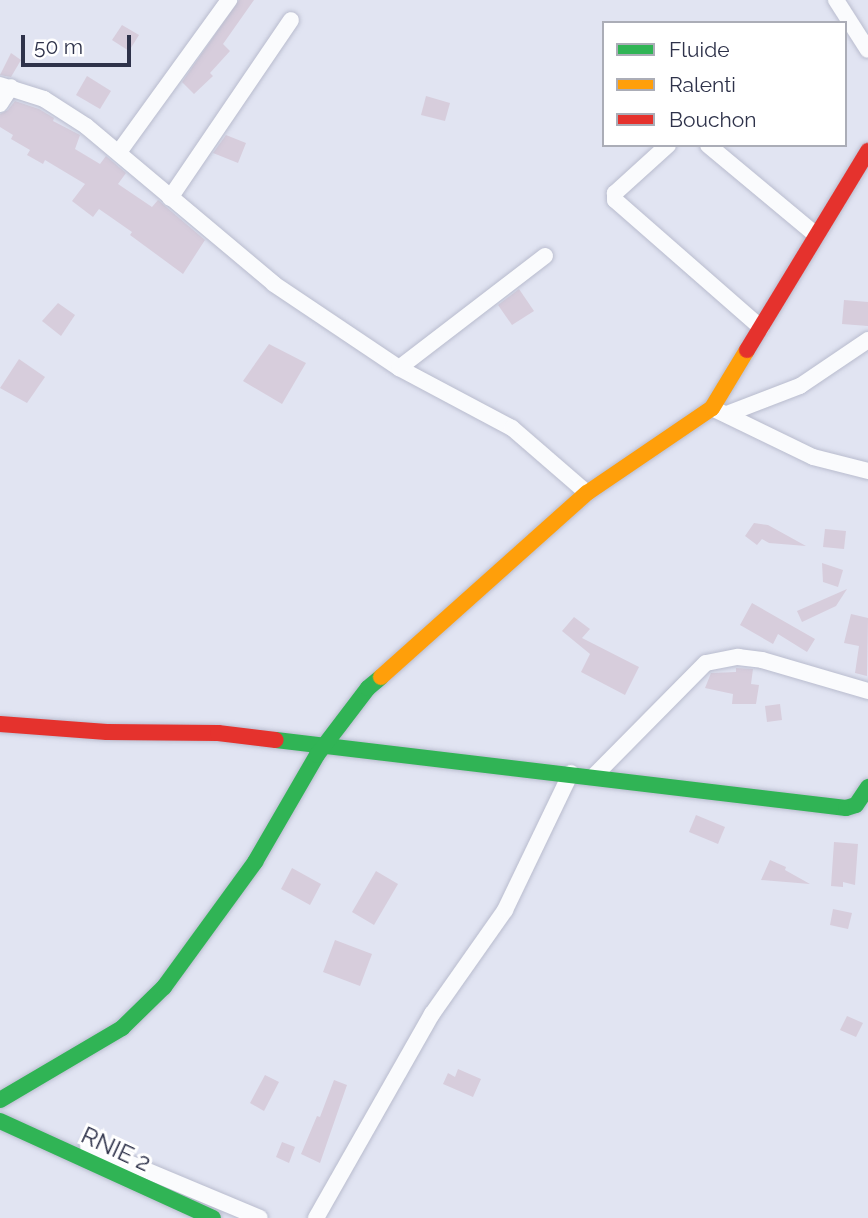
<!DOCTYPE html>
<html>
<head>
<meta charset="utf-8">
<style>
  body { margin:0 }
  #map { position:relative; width:868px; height:1218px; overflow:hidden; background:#e1e4f2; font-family:Raleway,sans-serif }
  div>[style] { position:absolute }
  .building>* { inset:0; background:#d7cddc }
  .roads { filter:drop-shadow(0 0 2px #b9bcce) drop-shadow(0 0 2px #b9bcce) }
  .street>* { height:16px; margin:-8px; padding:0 8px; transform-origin:8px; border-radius:8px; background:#fafbfd }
  .fast>* { height:16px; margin:-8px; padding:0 8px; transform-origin:8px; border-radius:8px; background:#30b455 }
  .slow>* { height:16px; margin:-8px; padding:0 8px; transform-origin:8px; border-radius:8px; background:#ff9f0a }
  .jam>* { height:16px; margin:-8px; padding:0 8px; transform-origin:8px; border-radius:8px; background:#e5322d }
  span { translate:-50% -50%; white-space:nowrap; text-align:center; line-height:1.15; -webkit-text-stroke:6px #fff; paint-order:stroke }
  .street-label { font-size:24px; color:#2e324a }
  .legend { position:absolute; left:602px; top:21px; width:245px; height:126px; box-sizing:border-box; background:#fff; border:2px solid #abadb7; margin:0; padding:9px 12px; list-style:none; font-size:21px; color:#2e324a }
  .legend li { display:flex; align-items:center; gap:14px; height:35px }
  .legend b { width:35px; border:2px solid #abadb7 }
  .scale { position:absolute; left:21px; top:35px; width:110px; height:32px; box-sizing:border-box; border:4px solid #2e324a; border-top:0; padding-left:9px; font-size:21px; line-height:24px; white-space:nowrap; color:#2e324a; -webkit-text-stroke:5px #fff; paint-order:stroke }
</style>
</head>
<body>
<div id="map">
  <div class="building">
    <div style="clip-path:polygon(239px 0,254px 0,223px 44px,230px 51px,210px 73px,213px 76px,194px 94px,182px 82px)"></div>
    <div style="clip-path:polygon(122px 25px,139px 35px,129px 51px,112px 40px)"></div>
    <div style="clip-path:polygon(11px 53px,21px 60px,11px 77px,0 75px)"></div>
    <div style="clip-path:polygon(87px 76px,111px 91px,100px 109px,76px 95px)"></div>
    <div style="clip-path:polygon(426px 96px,450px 103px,445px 121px,421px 115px)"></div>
    <div style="clip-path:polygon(15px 101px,39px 109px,54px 118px,53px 121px,80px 135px,75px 149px,100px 164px,106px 156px,126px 173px,118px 184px,152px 207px,158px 200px,205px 240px,183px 274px,130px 235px,132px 232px,99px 209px,93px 217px,72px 201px,85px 184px,45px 160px,43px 164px,27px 155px,30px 150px,11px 139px,13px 135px,0 127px,0 114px,8px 110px)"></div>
    <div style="clip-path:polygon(226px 135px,246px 143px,238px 163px,213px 153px)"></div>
    <div style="clip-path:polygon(519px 289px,534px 311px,512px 325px,498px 305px)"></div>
    <div style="clip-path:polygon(844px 300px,868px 302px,868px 326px,842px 324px)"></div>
    <div style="clip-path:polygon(58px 303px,75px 315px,61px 336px,42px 321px)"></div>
    <div style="clip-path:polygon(269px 344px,306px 363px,282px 404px,243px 381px)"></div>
    <div style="clip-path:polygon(19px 359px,45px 377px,27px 403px,0 388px)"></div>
    <div style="clip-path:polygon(754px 523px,768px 525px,806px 546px,769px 543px,762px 539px,757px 545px,745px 536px)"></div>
    <div style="clip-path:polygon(825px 529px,846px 531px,844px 549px,823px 547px)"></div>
    <div style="clip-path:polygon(822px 563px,843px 570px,838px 587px,823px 582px)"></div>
    <div style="clip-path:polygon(847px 589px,836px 606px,802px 622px,797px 611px)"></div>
    <div style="clip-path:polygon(752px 603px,815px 639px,807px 652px,778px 634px,773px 644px,740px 625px)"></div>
    <div style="clip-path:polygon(851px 614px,868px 618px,867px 676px,855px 673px,859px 646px,844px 643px)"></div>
    <div style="clip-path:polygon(574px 617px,590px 629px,582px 638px,639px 667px,625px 695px,581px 672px,590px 654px,562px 631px)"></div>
    <div style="clip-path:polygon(736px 668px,753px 669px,751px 684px,759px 685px,756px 704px,732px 704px,733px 694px,705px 688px,711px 673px,736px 672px)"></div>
    <div style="clip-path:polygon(780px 704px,782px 720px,767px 722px,765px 706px)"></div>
    <div style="clip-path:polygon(696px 815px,725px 827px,718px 844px,689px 832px)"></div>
    <div style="clip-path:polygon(834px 842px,858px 844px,855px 885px,843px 882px,843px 887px,831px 886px)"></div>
    <div style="clip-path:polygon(770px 860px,786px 867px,785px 870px,810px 884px,761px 880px)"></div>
    <div style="clip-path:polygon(292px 868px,321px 884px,310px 905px,281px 889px)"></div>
    <div style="clip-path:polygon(376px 871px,398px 884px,374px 925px,352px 912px)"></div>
    <div style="clip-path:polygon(833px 909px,852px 913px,848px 929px,830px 925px)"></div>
    <div style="clip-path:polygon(335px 940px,372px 954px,360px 986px,323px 972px)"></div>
    <div style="clip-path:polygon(847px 1016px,863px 1023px,856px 1037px,840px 1030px)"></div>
    <div style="clip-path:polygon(458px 1069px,481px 1079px,473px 1097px,443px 1084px,448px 1073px,455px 1077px)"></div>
    <div style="clip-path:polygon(265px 1075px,279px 1082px,264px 1111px,250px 1103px)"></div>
    <div style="clip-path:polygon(334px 1080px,347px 1085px,320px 1163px,301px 1154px,317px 1116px,320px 1117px)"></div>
    <div style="clip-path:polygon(282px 1142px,295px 1147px,289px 1163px,276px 1157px)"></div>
  </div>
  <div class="roads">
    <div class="street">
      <div style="left:836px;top:0;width:59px;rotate:57.4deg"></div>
      <div style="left:0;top:85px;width:46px;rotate:17.7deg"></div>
      <div style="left:44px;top:99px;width:50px;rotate:32.7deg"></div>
      <div style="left:86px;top:126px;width:246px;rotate:40deg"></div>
      <div style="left:274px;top:284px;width:151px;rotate:33.9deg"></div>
      <div style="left:399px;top:368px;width:128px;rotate:28deg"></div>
      <div style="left:512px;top:428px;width:99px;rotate:40.9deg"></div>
      <div style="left:0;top:104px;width:20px;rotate:-57deg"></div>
      <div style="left:668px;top:145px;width:72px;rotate:137.8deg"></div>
      <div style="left:615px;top:193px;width:7px;rotate:90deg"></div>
      <div style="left:615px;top:200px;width:194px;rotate:41.2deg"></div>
      <div style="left:708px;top:145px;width:141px;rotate:39.8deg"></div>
      <div style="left:119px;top:152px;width:188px;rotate:-54.1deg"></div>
      <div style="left:170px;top:198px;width:215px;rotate:-55.8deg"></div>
      <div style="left:399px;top:368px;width:184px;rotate:-37.5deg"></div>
      <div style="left:712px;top:408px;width:112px;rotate:25.9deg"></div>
      <div style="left:813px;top:457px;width:57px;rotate:14.3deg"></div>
      <div style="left:727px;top:414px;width:78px;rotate:-21deg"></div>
      <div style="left:800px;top:386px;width:82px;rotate:-34.1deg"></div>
      <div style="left:594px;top:776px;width:159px;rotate:-45.3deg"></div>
      <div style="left:706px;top:663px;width:33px;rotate:-11deg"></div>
      <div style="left:738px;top:657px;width:24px;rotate:7deg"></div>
      <div style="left:762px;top:660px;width:110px;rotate:16.3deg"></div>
      <div style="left:88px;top:1146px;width:186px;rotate:22.7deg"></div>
      <div style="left:316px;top:1218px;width:235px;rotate:-60.4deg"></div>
      <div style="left:432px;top:1014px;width:127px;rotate:-54.9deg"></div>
      <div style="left:505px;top:910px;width:152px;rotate:-64.3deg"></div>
    </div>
    <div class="fast">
      <div style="left:276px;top:740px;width:574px;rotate:6.8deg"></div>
      <div style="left:846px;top:808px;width:10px;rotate:-17deg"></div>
      <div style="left:856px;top:805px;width:22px;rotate:-56deg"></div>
      <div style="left:0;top:1100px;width:142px;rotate:-30.5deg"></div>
      <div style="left:122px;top:1028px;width:59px;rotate:-44.3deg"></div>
      <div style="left:164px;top:987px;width:155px;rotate:-53.9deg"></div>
      <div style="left:255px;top:862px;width:124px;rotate:-59.9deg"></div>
      <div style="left:317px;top:755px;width:84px;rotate:-52.7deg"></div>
      <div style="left:368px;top:688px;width:17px;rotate:-40deg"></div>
      <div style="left:0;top:1121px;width:234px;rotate:24.5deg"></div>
    </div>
    <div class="slow">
      <div style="left:381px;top:677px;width:276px;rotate:-41.8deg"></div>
      <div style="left:587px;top:493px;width:151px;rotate:-34.2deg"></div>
      <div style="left:712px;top:408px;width:68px;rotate:-58.9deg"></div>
    </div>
    <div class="jam">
      <div style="left:747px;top:350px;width:233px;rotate:-58.7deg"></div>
      <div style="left:0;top:724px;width:107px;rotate:4.3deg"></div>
      <div style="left:107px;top:732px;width:111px;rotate:0.5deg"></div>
      <div style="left:218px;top:733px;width:58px;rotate:6.9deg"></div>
    </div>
  </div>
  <div class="street-label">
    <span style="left:116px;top:1149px;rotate:25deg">RNIE 2</span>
  </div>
  <ul class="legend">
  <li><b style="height:9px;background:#30b455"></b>Fluide</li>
  <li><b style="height:9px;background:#ff9f0a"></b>Ralenti</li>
  <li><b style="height:9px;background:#e5322d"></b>Bouchon</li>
  </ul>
  <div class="scale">50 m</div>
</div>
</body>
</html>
